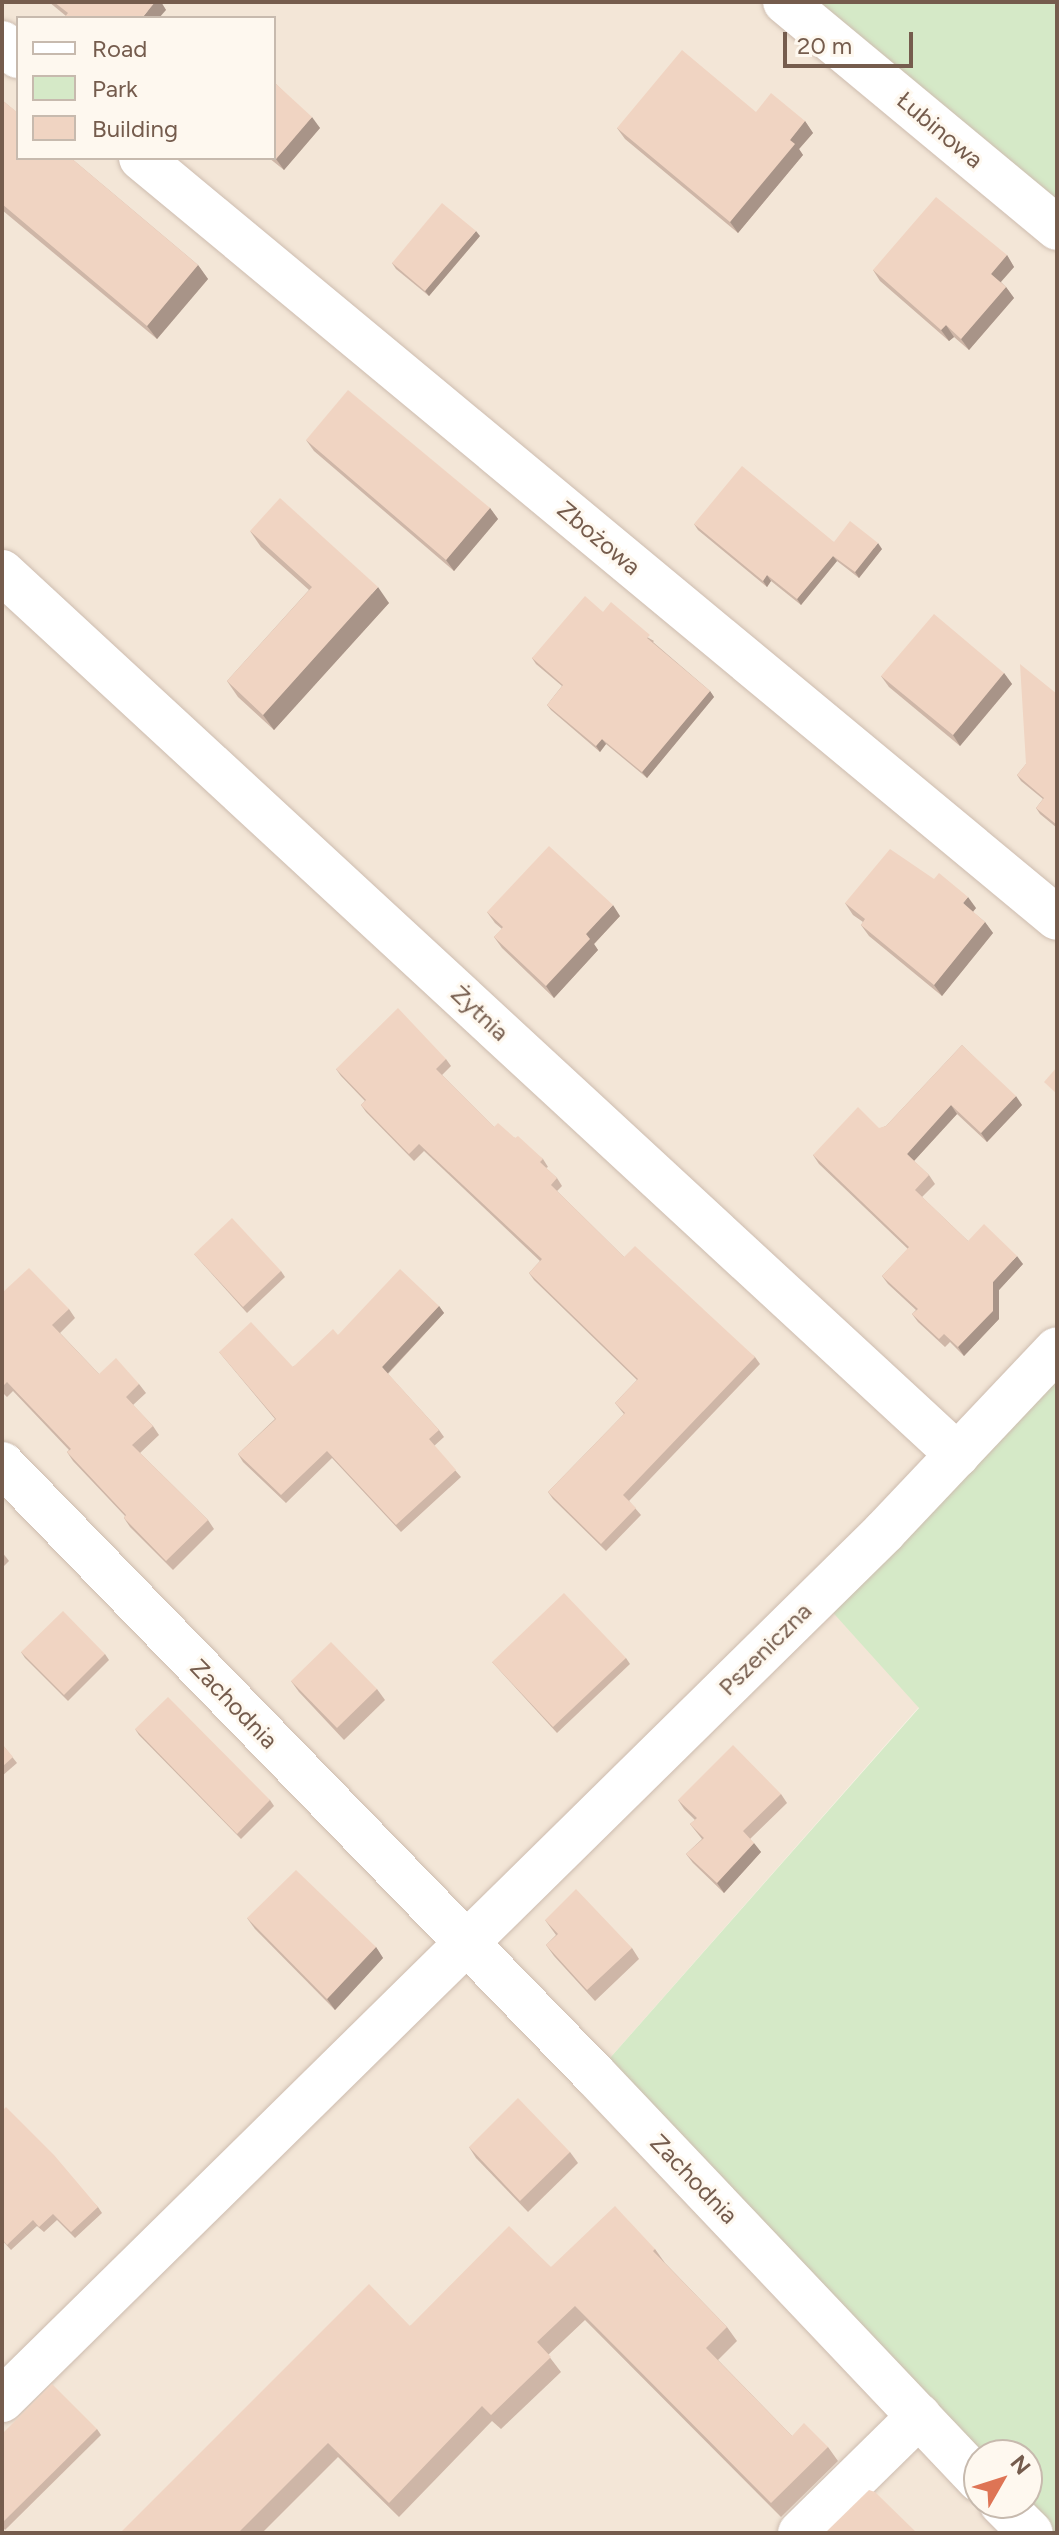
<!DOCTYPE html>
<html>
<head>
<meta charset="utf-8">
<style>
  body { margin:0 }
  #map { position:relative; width:1059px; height:2535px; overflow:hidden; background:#fbf4e9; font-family:Figtree,sans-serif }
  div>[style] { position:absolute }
  .residential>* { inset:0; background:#f3e6d7 }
  .green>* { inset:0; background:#d5e9c7 }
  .roads { filter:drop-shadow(0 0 2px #cdbcaf) drop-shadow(0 0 2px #cdbcaf) }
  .minor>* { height:44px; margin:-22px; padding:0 22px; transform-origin:22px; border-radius:22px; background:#fff }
  .wall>* { inset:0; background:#ceb6a7 }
  .shaded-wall>* { inset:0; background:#a89488 }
  .building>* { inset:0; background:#f0d4c2 }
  span { translate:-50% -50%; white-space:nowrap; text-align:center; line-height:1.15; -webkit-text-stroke:6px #fef8ef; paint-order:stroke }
  .street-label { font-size:24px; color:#755c4d }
  .frame { position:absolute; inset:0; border:4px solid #755c4d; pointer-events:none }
  .legend { position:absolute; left:16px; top:16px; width:260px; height:144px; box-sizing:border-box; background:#fef8ef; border:2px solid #c7baae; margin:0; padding:10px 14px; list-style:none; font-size:24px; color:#755c4d }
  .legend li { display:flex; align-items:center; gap:16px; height:40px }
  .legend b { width:40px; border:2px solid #c7baae }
  .north { position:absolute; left:963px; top:2439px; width:80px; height:80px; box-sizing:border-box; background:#fef8ef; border:2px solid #c7baae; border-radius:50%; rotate:51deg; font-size:22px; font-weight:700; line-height:32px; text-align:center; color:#755c4d }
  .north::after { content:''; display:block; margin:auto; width:28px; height:36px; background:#de7455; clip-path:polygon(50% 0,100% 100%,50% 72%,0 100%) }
  .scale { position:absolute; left:783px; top:32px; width:130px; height:36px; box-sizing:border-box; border:4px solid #755c4d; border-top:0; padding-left:10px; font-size:24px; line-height:28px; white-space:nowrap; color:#755c4d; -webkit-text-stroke:6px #fef8ef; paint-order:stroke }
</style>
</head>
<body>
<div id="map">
  <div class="residential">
    <div style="clip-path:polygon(evenodd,2px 2px,785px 2px,1057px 63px,1057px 1343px,919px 1707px,595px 2075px,979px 2480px,979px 2503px,1001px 2503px,1031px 2533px,2px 2533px,2px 2px,18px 18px,274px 18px,274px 158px,18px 158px,18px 18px)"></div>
  </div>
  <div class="green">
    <div style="clip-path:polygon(785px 2px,1057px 2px,1057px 228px)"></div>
    <div style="clip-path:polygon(1057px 1349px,1057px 2533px,1031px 2533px,1027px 2455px,979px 2455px,595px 2075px,919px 1708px,818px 1596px)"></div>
  </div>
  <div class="roads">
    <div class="minor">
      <div style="left:785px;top:2px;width:354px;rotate:39.7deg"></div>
      <div style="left:2px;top:43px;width:21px;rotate:39deg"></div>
      <div style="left:141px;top:158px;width:1190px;rotate:39.68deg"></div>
      <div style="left:2px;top:572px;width:1301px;rotate:42.73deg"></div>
      <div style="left:2px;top:1464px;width:851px;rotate:45.86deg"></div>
      <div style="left:595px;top:2075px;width:558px;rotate:46.52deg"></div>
      <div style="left:2px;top:2400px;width:1239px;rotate:-44.54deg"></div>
      <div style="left:885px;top:1531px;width:250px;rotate:-46.6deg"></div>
      <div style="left:1001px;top:2503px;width:42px;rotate:45deg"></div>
      <div style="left:800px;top:2533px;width:167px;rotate:-44.5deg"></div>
    </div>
  </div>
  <div class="wall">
    <div style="clip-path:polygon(49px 2px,161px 2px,166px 10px,66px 16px)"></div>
    <div style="clip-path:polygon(274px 82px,320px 128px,284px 170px,269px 158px,274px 158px)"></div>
    <div style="clip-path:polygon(2px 100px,198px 265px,208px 279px,157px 339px,2px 210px)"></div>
    <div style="clip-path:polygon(756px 112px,805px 121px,813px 133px,799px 149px,803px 155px,738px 233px,625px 139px,617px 128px)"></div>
    <div style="clip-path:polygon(480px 236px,429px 296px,396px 269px,392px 263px)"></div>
    <div style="clip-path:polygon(1007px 255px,1014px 267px,1001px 282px,1006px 287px,1014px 298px,969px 350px,954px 337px,949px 341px,880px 281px,873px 270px)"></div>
    <div style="clip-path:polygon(306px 440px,490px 508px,498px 519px,454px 571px,314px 451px)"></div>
    <div style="clip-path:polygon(694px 524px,834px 542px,882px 549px,859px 578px,837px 561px,801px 605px,771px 581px,767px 587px,698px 530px)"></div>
    <div style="clip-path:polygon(250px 531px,389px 603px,274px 730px,238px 697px,227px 681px,309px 590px,261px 547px)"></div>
    <div style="clip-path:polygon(603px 612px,654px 641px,653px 642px,710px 691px,714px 697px,647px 778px,606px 744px,600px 752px,551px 710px,547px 705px,562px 686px,536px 664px,532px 658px)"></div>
    <div style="clip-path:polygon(1004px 673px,1012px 684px,960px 746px,889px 687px,881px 676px)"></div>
    <div style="clip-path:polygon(1057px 694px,1057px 828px,1040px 814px,1036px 808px,1043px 799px,1021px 781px,1017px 775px,1026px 764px)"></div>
    <div style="clip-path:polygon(845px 903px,976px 908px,973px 912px,985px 922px,993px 933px,942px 996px,869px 936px,861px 925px,863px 922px,853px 915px)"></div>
    <div style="clip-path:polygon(487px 912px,620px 916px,594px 944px,598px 950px,554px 998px,502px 948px,494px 937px,502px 929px,495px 923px)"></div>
    <div style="clip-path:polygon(962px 1045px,1022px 1105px,987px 1142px,957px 1114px,914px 1161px,929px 1175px,935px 1184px,922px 1197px,968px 1241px,1023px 1264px,999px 1290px,999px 1319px,964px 1356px,950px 1342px,945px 1347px,918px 1322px,912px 1314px,916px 1310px,888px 1284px,882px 1276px,908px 1249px,819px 1164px,813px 1155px,886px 1126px)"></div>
    <div style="clip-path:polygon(446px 1059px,451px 1066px,442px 1075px,494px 1127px,515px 1138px,543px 1159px,548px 1167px,546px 1168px,557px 1178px,562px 1186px,557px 1191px,624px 1257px,755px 1357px,760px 1364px,629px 1501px,641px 1515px,606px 1551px,553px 1499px,548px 1492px,624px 1414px,615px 1403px,637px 1380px,534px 1280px,529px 1273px,540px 1261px,424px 1151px,414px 1161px,366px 1112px,361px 1105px,365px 1101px,341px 1076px,336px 1069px)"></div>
    <div style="clip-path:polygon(194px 1254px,281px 1271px,285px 1277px,247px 1313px)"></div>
    <div style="clip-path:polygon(2px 1293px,69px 1309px,75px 1318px,60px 1333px,99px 1374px,139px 1384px,146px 1393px,133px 1405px,153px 1426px,159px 1435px,140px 1453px,208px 1520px,214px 1529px,173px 1570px,130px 1527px,124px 1518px,125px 1516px,73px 1461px,67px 1452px,69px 1450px,13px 1391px,7px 1397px,2px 1392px)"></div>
    <div style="clip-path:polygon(439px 1306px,444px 1313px,388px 1374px,439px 1430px,444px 1437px,434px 1446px,461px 1477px,401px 1532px,332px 1458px,286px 1503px,243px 1462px,238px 1454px,275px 1419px,219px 1352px,293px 1367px,338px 1335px)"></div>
    <div style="clip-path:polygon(2px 1552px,9px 1561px,2px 1568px)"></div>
    <div style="clip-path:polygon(21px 1652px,105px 1654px,109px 1660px,68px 1701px,25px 1658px)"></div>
    <div style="clip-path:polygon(626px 1658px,630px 1664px,557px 1733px,492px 1662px)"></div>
    <div style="clip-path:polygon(291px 1681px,377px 1689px,385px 1700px,344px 1740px,299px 1692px)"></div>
    <div style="clip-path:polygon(135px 1729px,270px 1800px,274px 1806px,241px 1839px,139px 1735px)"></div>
    <div style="clip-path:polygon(2px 1744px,17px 1763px,2px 1776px)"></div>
    <div style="clip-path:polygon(781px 1794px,787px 1803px,750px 1839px,761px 1852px,724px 1893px,693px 1863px,686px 1854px,702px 1839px,690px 1824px,695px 1820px,684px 1809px,678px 1800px)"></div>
    <div style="clip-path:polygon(247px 1918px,376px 1947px,383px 1958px,335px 2010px,255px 1929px)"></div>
    <div style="clip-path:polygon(545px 1920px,632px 1948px,639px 1959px,595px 2001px,554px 1956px,546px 1945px,556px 1935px)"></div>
    <div style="clip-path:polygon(2px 2111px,98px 2207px,102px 2213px,75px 2238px,57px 2220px,44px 2232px,37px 2226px,11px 2250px,2px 2240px)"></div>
    <div style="clip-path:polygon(469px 2147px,570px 2152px,578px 2163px,528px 2212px,476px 2158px)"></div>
    <div style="clip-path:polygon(655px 2249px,665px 2263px,727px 2327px,737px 2341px,718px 2360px,792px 2436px,828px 2447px,838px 2461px,781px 2517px,585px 2320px,548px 2355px,561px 2372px,501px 2429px,492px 2421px,399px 2517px,338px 2457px,262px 2533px,120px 2533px,410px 2326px,551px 2267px)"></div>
    <div style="clip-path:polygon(97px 2429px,101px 2435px,5px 2530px,2px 2526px,2px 2434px)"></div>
  </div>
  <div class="shaded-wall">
    <div style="clip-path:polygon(155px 2px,161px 2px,166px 10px,159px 18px,142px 18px)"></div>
    <div style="clip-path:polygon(312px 117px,320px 128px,284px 170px,276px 159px)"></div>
    <div style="clip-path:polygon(805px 121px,813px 133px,799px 149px,803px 155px,738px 233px,730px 222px,790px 140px)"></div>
    <div style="clip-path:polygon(476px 231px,480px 236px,429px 296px,425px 291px)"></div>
    <div style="clip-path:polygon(1007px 255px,1014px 267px,998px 285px,991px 274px)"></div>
    <div style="clip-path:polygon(198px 265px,208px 279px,157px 339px,147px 326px)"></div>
    <div style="clip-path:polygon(1006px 287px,1014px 298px,969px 350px,961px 339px)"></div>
    <div style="clip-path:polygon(946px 325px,954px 337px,949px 341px,941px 330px)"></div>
    <div style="clip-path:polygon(490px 508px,498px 519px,454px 571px,446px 560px)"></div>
    <div style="clip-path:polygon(878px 543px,882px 549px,859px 578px,855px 572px)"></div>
    <div style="clip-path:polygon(833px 556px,837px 561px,801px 605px,797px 599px)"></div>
    <div style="clip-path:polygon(767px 575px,771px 581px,767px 587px,763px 581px)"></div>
    <div style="clip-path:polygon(378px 587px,389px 603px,274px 730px,263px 715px)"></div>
    <div style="clip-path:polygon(1004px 673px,1012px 684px,960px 746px,953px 735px)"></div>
    <div style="clip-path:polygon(710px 691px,714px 697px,647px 778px,642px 772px)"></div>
    <div style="clip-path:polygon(602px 739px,606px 744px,600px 752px,596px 746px)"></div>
    <div style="clip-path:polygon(968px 897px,976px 908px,971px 914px,963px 903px)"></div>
    <div style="clip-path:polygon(613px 905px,620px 916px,594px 944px,598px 950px,554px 998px,546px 986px,586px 934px)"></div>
    <div style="clip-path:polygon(985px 922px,993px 933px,942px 996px,934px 985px)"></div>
    <div style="clip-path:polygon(1016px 1096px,1022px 1105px,987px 1142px,981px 1133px)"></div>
    <div style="clip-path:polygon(951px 1105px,957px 1114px,913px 1162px,907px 1154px)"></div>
    <div style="clip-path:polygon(1017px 1256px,1023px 1264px,999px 1290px,999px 1319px,964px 1356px,958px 1347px,993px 1282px)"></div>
    <div style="clip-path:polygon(439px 1306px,444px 1313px,387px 1374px,382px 1367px)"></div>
    <div style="clip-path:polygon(754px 1843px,761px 1852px,724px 1893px,717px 1883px)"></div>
    <div style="clip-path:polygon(376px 1947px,383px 1958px,335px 2010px,327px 1999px)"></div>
  </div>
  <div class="building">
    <div style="clip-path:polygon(54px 2px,155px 2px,142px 18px,64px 18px,68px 13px)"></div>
    <div style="clip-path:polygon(682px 50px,756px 112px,771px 93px,805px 121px,790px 140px,795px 144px,730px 222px,617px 128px)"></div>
    <div style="clip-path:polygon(274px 82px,312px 117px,276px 159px,274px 157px)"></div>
    <div style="clip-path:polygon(2px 100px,18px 113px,18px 158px,71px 158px,198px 265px,147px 326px,2px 204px)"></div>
    <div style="clip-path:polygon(936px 197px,1007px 255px,991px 274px,1006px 287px,961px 339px,946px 325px,941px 330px,873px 270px)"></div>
    <div style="clip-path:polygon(442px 203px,476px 231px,425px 291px,392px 263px)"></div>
    <div style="clip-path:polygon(348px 390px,490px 508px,446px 560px,306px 440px)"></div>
    <div style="clip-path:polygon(742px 466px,834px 542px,850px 521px,878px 543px,855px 572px,833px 556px,797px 599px,767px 575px,763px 581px,694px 524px)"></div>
    <div style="clip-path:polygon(280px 498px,378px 587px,263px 715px,227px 681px,312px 587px,250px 531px)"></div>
    <div style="clip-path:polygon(585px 596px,603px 612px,611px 602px,650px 635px,647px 638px,710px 691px,642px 772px,602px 739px,596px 746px,547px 705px,563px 685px,532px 658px)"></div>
    <div style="clip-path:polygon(934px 614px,1004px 673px,953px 735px,881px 676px)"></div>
    <div style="clip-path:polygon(1020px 664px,1057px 694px,1057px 825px,1036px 808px,1044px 798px,1017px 775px,1026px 764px)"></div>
    <div style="clip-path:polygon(549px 846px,613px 905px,586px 934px,590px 939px,546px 986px,494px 937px,503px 927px,487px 912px)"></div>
    <div style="clip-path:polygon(890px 849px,934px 879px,939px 873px,968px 897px,963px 903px,985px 922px,934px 985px,861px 925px,865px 919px,845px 903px)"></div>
    <div style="clip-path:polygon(398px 1008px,446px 1059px,436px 1069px,494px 1127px,498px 1123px,515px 1138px,518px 1136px,543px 1159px,540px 1162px,557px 1178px,551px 1185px,624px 1257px,635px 1246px,755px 1357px,623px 1495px,636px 1508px,601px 1544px,548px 1492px,625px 1413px,615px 1403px,638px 1379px,529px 1273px,542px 1259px,419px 1144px,409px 1154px,361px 1105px,366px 1100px,336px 1069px)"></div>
    <div style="clip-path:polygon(962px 1045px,1016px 1096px,981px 1133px,951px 1105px,907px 1154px,929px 1175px,915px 1190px,968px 1241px,984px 1224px,1017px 1256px,993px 1282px,993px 1311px,958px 1347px,944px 1334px,939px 1339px,912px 1314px,918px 1309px,882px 1276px,909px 1247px,813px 1155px,858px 1107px,879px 1128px,886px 1126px)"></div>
    <div style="clip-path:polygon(1057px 1067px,1057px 1094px,1044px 1082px)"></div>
    <div style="clip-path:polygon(232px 1218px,281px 1271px,243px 1307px,194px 1254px)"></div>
    <div style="clip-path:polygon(29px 1268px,69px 1309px,52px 1325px,99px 1374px,116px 1358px,139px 1384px,126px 1397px,153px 1426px,132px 1445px,208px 1520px,166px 1561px,124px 1518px,126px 1515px,67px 1452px,71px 1449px,7px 1382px,2px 1387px,2px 1293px)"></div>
    <div style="clip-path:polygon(400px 1269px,439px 1306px,382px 1367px,439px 1430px,429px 1439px,456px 1470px,396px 1525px,327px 1451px,281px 1495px,238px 1454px,276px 1419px,219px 1352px,251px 1322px,293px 1367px,333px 1329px,338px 1335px)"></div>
    <div style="clip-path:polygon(564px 1593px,626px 1658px,553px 1727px,492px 1662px)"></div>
    <div style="clip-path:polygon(63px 1611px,105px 1654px,64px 1695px,21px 1652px)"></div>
    <div style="clip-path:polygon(331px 1642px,377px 1689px,337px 1728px,291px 1681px)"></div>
    <div style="clip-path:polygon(168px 1697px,270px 1800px,237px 1834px,135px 1729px)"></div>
    <div style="clip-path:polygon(2px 1744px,13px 1757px,2px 1767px)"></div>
    <div style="clip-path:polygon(733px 1745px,781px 1794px,743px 1831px,754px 1843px,717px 1883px,686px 1854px,704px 1838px,690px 1824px,697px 1818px,678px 1800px)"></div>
    <div style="clip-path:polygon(296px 1870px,376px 1947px,327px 1999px,247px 1918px)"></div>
    <div style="clip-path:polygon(576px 1889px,632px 1948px,587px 1990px,546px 1945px,558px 1934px,545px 1920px)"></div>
    <div style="clip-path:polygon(518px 2098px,570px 2152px,520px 2201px,469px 2147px)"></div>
    <div style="clip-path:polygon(6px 2107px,54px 2155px,98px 2207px,71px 2232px,53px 2214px,39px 2227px,33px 2220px,7px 2245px,2px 2239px,2px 2111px)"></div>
    <div style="clip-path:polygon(615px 2206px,655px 2249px,653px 2251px,727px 2327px,706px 2348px,792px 2436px,804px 2423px,828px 2447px,771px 2503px,575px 2306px,537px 2342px,551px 2357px,491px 2415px,482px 2406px,389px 2503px,328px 2443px,238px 2533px,120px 2533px,369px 2284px,410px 2326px,509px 2226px,551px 2267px)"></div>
    <div style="clip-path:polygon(52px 2384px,97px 2429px,2px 2523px,2px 2434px)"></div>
    <div style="clip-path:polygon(869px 2490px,875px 2492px,917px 2533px,825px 2533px)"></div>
  </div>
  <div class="street-label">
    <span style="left:940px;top:130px;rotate:40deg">Łubinowa</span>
    <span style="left:599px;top:538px;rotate:40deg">Zbożowa</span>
    <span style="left:480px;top:1013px;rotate:43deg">Żytnia</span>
    <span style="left:765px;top:1649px;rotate:-45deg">Pszeniczna</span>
    <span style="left:234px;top:1704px;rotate:46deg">Zachodnia</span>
    <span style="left:694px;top:2179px;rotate:46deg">Zachodnia</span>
  </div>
  <div class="frame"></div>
  <ul class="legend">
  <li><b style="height:10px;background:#fff"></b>Road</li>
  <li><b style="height:22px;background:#d5e9c7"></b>Park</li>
  <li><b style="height:22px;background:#f0d4c2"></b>Building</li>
  </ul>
  <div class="north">N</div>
  <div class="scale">20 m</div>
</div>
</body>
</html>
